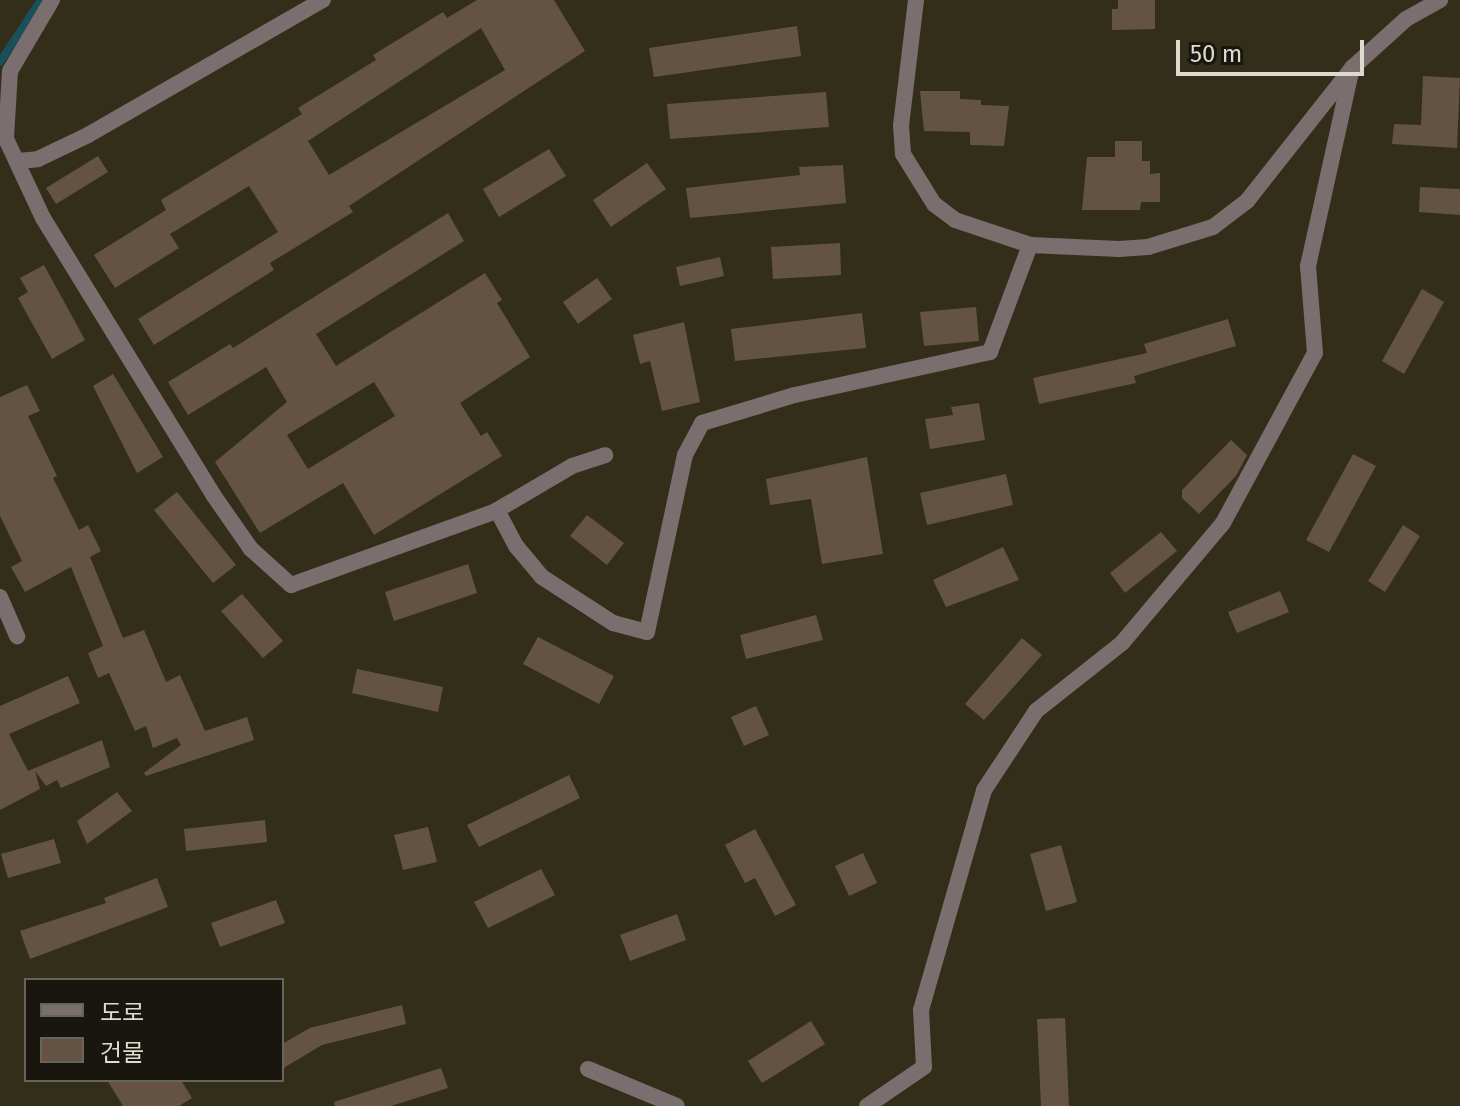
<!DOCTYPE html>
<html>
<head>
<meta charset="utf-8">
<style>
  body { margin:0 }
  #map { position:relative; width:1460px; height:1106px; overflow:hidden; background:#322e1a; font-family:"Fira Sans","Noto Sans KR",sans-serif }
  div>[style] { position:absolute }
  .stream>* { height:8px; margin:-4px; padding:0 4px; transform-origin:4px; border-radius:4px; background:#195059 }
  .building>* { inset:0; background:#645343 }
  .street>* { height:16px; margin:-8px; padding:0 8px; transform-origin:8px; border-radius:8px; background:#7a6e6f }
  span { translate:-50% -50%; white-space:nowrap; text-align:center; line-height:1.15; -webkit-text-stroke:6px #18160e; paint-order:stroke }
  .legend { position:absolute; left:24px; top:978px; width:260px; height:104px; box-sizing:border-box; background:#18160e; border:2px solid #67655b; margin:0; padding:10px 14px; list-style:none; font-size:24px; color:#dddbcf }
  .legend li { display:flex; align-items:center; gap:16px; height:40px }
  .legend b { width:40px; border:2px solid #67655b }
  .scale { position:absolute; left:1176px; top:40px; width:188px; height:36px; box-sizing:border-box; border:4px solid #dddbcf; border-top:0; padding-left:10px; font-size:24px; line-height:28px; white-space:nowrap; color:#dddbcf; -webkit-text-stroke:6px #18160e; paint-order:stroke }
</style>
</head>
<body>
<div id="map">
  <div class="stream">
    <div style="left:0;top:62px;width:74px;rotate:-56.5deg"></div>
  </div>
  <div class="building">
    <div style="clip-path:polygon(evenodd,477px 0,554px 0,585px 51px,349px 206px,353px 212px,270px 263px,274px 270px,154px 345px,138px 319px,278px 232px,249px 186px,170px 234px,179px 248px,115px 288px,94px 255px,166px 210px,161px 200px,302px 114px,298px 108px,376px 60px,373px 55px,443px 12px,447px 18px,477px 0,481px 28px,505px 70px,329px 175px,308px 141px,481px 28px)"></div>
    <div style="clip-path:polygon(1118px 0,1155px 0,1155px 29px,1112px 30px,1112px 9px,1118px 9px)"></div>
    <div style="clip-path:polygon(797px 26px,801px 56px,654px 77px,649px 48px)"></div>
    <div style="clip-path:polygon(1423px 76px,1460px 78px,1457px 148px,1392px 144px,1394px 124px,1421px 125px)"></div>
    <div style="clip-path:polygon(920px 91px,960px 91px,960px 99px,981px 100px,981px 105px,1009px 106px,1004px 146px,970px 145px,970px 132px,924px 131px)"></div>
    <div style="clip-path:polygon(826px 92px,829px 127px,670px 139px,667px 104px)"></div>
    <div style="clip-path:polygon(1115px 141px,1142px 141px,1142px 161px,1150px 161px,1150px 174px,1160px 173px,1160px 202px,1141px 202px,1140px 210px,1082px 210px,1087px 157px,1115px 157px)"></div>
    <div style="clip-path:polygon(549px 149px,566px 176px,499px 217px,483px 189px)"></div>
    <div style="clip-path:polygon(98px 156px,108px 172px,56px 204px,46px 188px)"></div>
    <div style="clip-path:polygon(647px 163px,666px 189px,611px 227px,593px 200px)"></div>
    <div style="clip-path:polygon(843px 165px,846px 203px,690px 218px,686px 188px,800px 175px,799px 167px)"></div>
    <div style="clip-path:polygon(1420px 187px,1460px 189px,1460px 215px,1419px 212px)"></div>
    <div style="clip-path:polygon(evenodd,448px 213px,464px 241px,316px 334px,336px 366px,485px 273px,502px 300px,497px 303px,530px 357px,460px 403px,481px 436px,487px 432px,502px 456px,374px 535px,343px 483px,260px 533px,215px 462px,287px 402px,266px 367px,188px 415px,168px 382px,230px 344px,233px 348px,448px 213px,374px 382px,395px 416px,308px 469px,287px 435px,374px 382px)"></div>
    <div style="clip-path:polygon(840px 243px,841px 275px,773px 279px,771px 247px)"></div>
    <div style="clip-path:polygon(720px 257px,724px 276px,680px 286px,676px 267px)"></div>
    <div style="clip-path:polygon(44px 265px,85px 340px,52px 359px,18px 298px,28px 292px,20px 278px)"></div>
    <div style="clip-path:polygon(597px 278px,612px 299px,578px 324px,563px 302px)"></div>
    <div style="clip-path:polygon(1422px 289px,1444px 302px,1404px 374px,1382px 361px)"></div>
    <div style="clip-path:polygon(976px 307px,979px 341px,924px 346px,920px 312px)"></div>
    <div style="clip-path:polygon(862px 313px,866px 348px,735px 361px,731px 329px)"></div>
    <div style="clip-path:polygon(1228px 319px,1236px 346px,1134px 376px,1136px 383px,1039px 404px,1033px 378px,1147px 353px,1144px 344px)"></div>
    <div style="clip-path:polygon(684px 322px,700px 402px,662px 411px,650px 361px,640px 364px,633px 335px)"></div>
    <div style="clip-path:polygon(113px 374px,163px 457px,137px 473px,93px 386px)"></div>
    <div style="clip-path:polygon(27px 385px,40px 411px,28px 416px,57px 476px,53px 478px,79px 530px,88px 525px,101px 551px,90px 557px,123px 638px,144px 630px,166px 682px,180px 675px,205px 731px,247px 717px,254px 740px,146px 776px,144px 773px,181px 745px,177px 738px,153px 748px,146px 726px,135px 731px,109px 673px,98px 678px,88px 653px,103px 646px,71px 567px,25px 592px,11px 567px,22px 561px,0 516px,0 397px)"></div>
    <div style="clip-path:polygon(979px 403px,985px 440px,930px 449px,925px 419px,953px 415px,951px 407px)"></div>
    <div style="clip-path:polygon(1231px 440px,1247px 455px,1236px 476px,1199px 514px,1182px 498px,1182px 490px)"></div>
    <div style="clip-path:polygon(1353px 454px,1376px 466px,1329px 552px,1306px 540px)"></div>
    <div style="clip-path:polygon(867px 457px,883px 554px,822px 564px,811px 499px,770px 505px,766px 479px)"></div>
    <div style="clip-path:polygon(1006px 474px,1013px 505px,927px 525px,920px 493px)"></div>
    <div style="clip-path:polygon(177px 492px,236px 565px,213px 583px,154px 510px)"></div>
    <div style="clip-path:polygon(587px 515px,624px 543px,607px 565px,570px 536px)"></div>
    <div style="clip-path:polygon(1403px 525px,1420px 536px,1385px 592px,1368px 581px)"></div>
    <div style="clip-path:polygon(1161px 532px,1177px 551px,1125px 593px,1110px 573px)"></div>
    <div style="clip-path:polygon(1003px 547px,1019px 580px,946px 607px,933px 580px)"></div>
    <div style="clip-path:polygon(468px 564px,477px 593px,394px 621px,385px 592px)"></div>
    <div style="clip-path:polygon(1280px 591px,1289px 612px,1237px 633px,1228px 612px)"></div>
    <div style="clip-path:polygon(242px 594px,283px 641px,263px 658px,221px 611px)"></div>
    <div style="clip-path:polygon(816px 615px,823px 640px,746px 659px,740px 635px)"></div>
    <div style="clip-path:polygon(538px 637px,614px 676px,599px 704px,523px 664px)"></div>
    <div style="clip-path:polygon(1022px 638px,1042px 655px,984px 720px,965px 704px)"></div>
    <div style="clip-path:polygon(357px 669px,443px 687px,438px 712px,352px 693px)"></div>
    <div style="clip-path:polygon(68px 676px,80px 703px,9px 734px,28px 771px,102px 740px,110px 767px,61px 788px,57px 780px,46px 786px,35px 771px,40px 789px,0 810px,0 706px)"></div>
    <div style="clip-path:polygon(756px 706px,769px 735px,744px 746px,731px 717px)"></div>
    <div style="clip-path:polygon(569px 775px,580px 798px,479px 847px,467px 825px)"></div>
    <div style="clip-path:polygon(117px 792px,132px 811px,87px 844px,77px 821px)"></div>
    <div style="clip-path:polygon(265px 820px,267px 842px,186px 851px,184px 829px)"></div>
    <div style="clip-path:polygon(428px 827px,437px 862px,403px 870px,394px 835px)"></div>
    <div style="clip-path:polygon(755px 829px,796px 905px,775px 916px,755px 878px,745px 883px,725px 845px)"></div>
    <div style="clip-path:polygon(54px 839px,61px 863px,8px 878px,1px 854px)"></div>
    <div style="clip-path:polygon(1061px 845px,1077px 902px,1046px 911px,1030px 854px)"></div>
    <div style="clip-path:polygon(863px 853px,877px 883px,849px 896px,835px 866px)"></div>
    <div style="clip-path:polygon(541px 869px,555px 895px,488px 928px,474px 902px)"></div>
    <div style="clip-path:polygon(157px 878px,168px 907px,30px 959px,20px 931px,106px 903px,104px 898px)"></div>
    <div style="clip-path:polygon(276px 900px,285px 923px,220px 947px,211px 923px)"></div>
    <div style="clip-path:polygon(677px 914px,686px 940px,630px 961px,620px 935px)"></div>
    <div style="clip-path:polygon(402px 1005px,406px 1024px,322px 1045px,282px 1069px,282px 1044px,310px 1028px)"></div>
    <div style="clip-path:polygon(1065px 1018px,1069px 1106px,1041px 1106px,1037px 1019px)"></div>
    <div style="clip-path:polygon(811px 1021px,825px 1044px,762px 1083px,748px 1061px)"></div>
    <div style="clip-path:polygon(441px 1068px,448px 1088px,391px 1106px,335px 1106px,334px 1102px)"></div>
    <div style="clip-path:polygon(107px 1080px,181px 1080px,192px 1098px,179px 1106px,123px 1106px)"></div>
  </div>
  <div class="street">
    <div style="left:52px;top:0;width:82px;rotate:120.6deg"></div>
    <div style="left:10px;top:71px;width:68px;rotate:93.4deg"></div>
    <div style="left:6px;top:139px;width:87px;rotate:64.9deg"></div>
    <div style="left:43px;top:218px;width:326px;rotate:58.4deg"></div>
    <div style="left:214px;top:496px;width:65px;rotate:55.1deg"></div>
    <div style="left:251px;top:549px;width:54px;rotate:42deg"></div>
    <div style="left:291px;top:585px;width:216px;rotate:-19.8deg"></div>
    <div style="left:494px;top:512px;width:91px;rotate:-30.5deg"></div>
    <div style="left:572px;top:466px;width:35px;rotate:-18deg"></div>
    <div style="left:916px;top:0;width:126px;rotate:96.8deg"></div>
    <div style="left:901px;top:125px;width:29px;rotate:86deg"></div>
    <div style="left:903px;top:154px;width:59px;rotate:58.2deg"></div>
    <div style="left:934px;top:204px;width:26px;rotate:37deg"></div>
    <div style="left:955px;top:220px;width:79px;rotate:18.4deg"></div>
    <div style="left:1030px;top:245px;width:89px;rotate:2.6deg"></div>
    <div style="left:1119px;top:249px;width:29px;rotate:-4deg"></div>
    <div style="left:1148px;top:247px;width:68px;rotate:-17.1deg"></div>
    <div style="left:1213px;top:227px;width:43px;rotate:-37.4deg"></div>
    <div style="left:1247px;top:201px;width:169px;rotate:-51.7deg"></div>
    <div style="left:1352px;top:68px;width:73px;rotate:-42.2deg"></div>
    <div style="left:1406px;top:19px;width:39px;rotate:-29deg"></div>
    <div style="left:17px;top:161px;width:21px;rotate:-5deg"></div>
    <div style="left:38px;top:159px;width:55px;rotate:-25.6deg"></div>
    <div style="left:88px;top:135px;width:271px;rotate:-29.9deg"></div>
    <div style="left:497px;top:510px;width:41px;rotate:62.2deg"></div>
    <div style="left:516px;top:546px;width:40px;rotate:50deg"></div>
    <div style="left:542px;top:577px;width:85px;rotate:32.9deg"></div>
    <div style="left:613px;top:623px;width:35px;rotate:15deg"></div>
    <div style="left:647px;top:632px;width:181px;rotate:-77.9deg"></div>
    <div style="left:685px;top:455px;width:36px;rotate:-62deg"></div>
    <div style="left:702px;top:423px;width:97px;rotate:-16.8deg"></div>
    <div style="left:795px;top:395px;width:200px;rotate:-12.4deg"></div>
    <div style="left:990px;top:352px;width:114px;rotate:-69.5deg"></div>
    <div style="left:0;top:597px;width:43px;rotate:66.4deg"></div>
    <div style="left:588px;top:1069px;width:96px;rotate:22.6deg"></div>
    <div style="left:867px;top:1106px;width:69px;rotate:-34.4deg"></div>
    <div style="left:924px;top:1067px;width:57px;rotate:-93deg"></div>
    <div style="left:921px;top:1010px;width:229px;rotate:-74deg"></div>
    <div style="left:984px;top:790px;width:95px;rotate:-56.6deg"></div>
    <div style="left:1036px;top:711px;width:110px;rotate:-38.3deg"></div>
    <div style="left:1122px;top:643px;width:157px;rotate:-49.9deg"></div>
    <div style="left:1223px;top:523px;width:193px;rotate:-61.6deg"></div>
    <div style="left:1315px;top:353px;width:87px;rotate:-94.6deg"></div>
    <div style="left:1308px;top:266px;width:203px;rotate:-77.5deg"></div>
  </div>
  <ul class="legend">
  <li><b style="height:10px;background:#7a6e6f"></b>도로</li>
  <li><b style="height:22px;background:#645343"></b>건물</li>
  </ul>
  <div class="scale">50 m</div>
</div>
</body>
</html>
